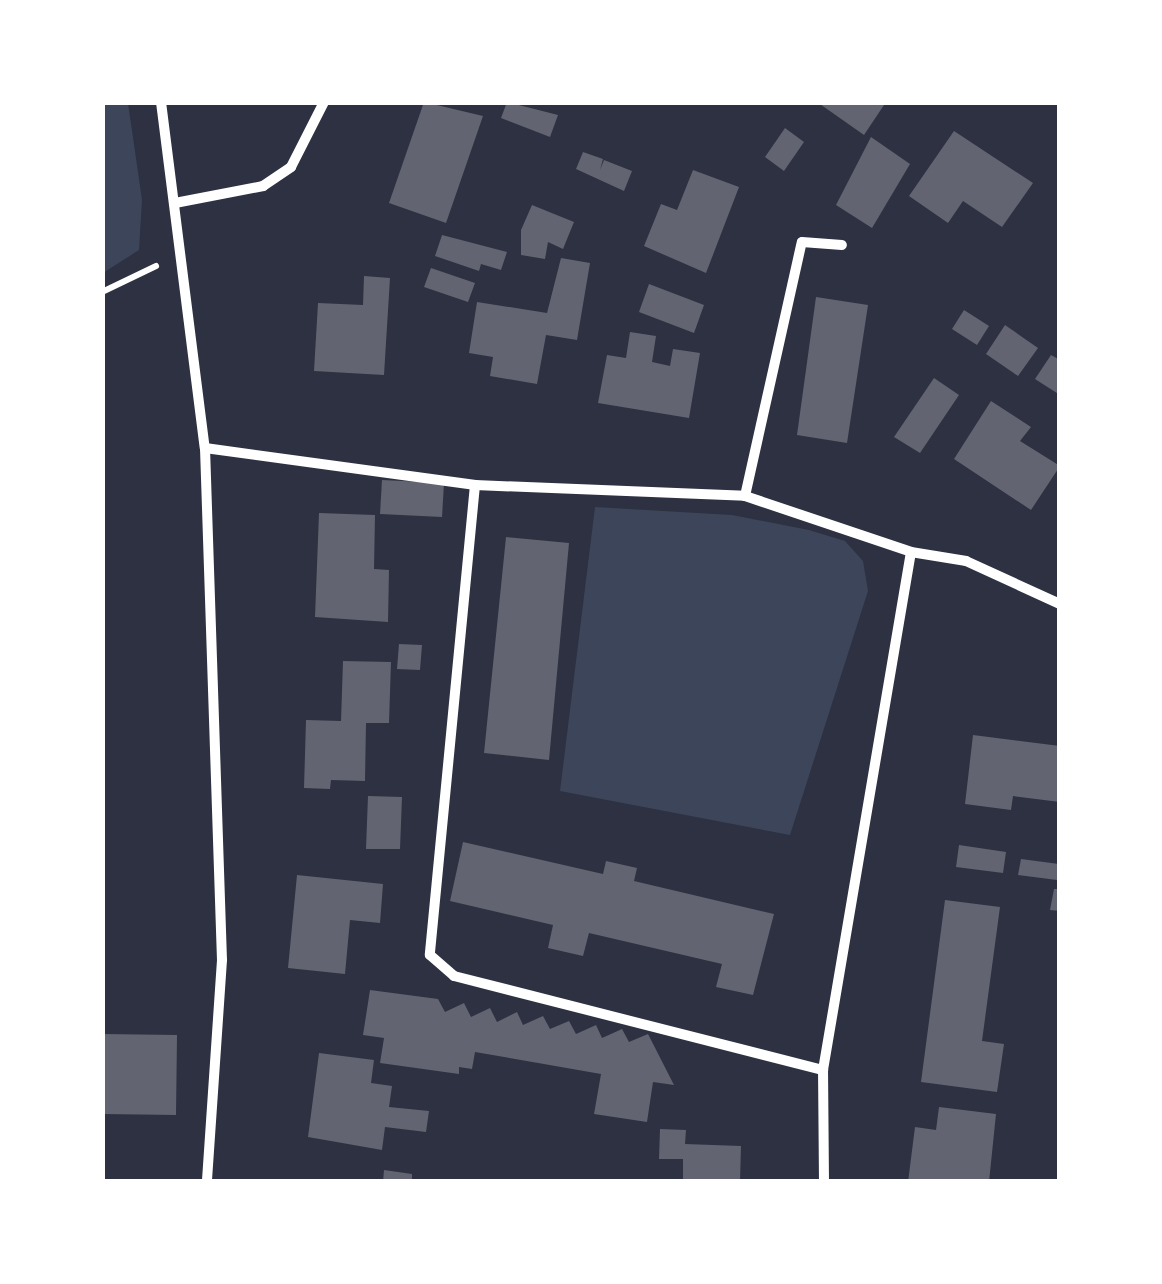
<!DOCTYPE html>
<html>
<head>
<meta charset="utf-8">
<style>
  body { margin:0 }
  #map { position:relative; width:1162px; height:1284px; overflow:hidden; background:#2d3142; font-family:Ubuntu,sans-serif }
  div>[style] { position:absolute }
  .green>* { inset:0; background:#3c4559 }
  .building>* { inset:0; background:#626471 }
  .path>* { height:6px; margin:-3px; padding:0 3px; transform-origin:3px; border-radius:3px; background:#fff }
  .minor>* { height:10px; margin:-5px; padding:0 5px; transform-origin:5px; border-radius:5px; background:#fff }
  span { translate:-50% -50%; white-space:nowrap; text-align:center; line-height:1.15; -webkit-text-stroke:10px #fff; paint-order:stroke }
  .frame { position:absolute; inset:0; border:105px solid #fff; pointer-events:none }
</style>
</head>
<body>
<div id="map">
  <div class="green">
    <div style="clip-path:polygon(103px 102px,128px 103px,142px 200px,139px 250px,103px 273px)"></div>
    <div style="clip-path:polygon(595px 507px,732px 515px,809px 530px,845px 541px,863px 561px,868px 591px,790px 835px,560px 791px)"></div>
  </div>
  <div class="building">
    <div style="clip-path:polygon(424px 102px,483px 116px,446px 223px,389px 203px)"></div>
    <div style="clip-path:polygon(507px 102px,558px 115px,550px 137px,501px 118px)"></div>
    <div style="clip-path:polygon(817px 102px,886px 102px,864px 135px)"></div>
    <div style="clip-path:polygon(785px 128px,804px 142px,784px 171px,765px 157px)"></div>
    <div style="clip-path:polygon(954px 131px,1033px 183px,1002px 227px,963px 201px,948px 223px,909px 196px)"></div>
    <div style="clip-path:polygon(871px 137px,910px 164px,872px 228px,836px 205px)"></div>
    <div style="clip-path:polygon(583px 152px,603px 159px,600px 170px,604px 160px,632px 171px,624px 191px,576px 169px)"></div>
    <div style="clip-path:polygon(693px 170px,739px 187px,706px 273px,644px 246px,661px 204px,677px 210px)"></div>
    <div style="clip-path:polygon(532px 205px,574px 222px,563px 249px,548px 242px,545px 259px,521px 255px,521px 230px)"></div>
    <div style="clip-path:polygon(442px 235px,507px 252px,501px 270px,481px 264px,479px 271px,435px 256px)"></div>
    <div style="clip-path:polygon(561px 258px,590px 263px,577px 340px,546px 335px,537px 384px,490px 376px,493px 357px,469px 353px,477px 302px,547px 313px)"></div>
    <div style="clip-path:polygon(431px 268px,475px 283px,468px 302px,424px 287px)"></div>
    <div style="clip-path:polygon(364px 276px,390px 278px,384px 375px,314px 371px,318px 303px,363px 305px)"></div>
    <div style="clip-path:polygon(649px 284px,704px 305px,694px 333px,639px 312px)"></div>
    <div style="clip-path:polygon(816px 297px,868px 305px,847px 443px,797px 435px)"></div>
    <div style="clip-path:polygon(964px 310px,989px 326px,977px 345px,952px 329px)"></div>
    <div style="clip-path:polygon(1005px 325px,1038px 348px,1018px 376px,986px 354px)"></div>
    <div style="clip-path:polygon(630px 332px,656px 336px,652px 362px,670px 366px,673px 349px,700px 353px,689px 418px,598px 403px,607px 355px,626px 358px)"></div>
    <div style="clip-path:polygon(1051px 355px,1060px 360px,1060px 395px,1035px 379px)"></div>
    <div style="clip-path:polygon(934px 378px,959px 395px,920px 453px,894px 437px)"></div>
    <div style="clip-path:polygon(991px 401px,1031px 427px,1020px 441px,1060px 466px,1031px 510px,954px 459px)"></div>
    <div style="clip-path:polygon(382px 480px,444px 483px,442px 517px,380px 514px)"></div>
    <div style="clip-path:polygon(319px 513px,375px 515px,374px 569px,389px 570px,388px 622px,315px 617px)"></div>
    <div style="clip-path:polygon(506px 537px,569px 543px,549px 760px,484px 753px)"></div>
    <div style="clip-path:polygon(399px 644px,422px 645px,420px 670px,397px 669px)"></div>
    <div style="clip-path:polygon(343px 661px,391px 662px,389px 723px,366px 723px,365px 781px,331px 780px,330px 789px,304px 788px,306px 720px,341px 721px)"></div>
    <div style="clip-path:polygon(973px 735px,1060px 746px,1060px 802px,1013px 796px,1011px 810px,965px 804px)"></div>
    <div style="clip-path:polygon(368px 796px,402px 797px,400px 849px,366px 849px)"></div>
    <div style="clip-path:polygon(463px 842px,603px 874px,606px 861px,637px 868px,634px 881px,774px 914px,753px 995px,716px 987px,722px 964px,589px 933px,583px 956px,548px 948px,553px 925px,450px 901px)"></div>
    <div style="clip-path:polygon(959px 845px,1006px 852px,1003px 873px,956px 867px)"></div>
    <div style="clip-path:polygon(1021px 859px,1059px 864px,1057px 880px,1018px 875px)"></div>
    <div style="clip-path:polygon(297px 875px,383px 884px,380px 923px,350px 920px,345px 974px,288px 968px)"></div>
    <div style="clip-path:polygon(1054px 889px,1060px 889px,1060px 911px,1050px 910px)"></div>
    <div style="clip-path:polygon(945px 900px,1000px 907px,982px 1041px,1004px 1044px,997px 1092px,921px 1082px)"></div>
    <div style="clip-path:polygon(370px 990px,438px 999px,445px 1012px,464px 1003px,471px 1017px,490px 1008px,497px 1022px,517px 1012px,523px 1025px,543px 1016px,550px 1029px,569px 1021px,576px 1034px,596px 1025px,602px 1038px,622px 1029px,629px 1042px,648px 1034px,674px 1085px,653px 1082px,647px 1122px,594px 1114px,601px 1074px,475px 1052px,472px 1069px,459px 1067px,459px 1074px,380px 1063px,384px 1038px,363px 1035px)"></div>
    <div style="clip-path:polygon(102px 1034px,177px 1035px,176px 1115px,102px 1114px)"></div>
    <div style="clip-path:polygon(319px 1053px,374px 1060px,371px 1083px,392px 1086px,389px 1107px,429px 1111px,426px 1132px,385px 1127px,382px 1150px,308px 1137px)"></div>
    <div style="clip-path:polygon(939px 1107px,996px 1114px,989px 1182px,908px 1182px,915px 1127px,936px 1130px)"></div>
    <div style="clip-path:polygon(660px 1129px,686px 1130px,685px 1144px,741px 1146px,740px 1182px,683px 1182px,683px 1159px,659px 1159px)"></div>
    <div style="clip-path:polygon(384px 1170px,412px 1174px,412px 1182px,383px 1182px)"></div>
  </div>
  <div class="path">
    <div style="left:102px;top:292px;width:60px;rotate:-25.7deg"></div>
  </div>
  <div class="minor">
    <div style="left:161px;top:102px;width:349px;rotate:82.8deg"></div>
    <div style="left:205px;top:448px;width:512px;rotate:88.1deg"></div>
    <div style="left:222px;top:960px;width:223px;rotate:93.9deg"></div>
    <div style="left:175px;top:203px;width:90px;rotate:-10.9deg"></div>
    <div style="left:263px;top:186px;width:34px;rotate:-34deg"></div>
    <div style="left:291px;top:167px;width:73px;rotate:-63.1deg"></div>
    <div style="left:205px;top:448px;width:273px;rotate:7.8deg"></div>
    <div style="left:475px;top:485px;width:270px;rotate:2.3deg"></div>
    <div style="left:745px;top:496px;width:175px;rotate:18.6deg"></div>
    <div style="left:911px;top:552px;width:56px;rotate:9.3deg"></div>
    <div style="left:966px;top:561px;width:103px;rotate:24.6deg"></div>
    <div style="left:475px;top:485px;width:472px;rotate:95.5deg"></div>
    <div style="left:430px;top:955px;width:32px;rotate:41deg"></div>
    <div style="left:454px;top:976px;width:381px;rotate:14.3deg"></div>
    <div style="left:745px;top:496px;width:260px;rotate:-77.4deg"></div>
    <div style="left:802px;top:242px;width:40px;rotate:4.3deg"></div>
    <div style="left:824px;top:1182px;width:112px;rotate:-90.5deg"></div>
    <div style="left:823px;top:1070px;width:525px;rotate:-80.36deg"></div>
  </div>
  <div class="frame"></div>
</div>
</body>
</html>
